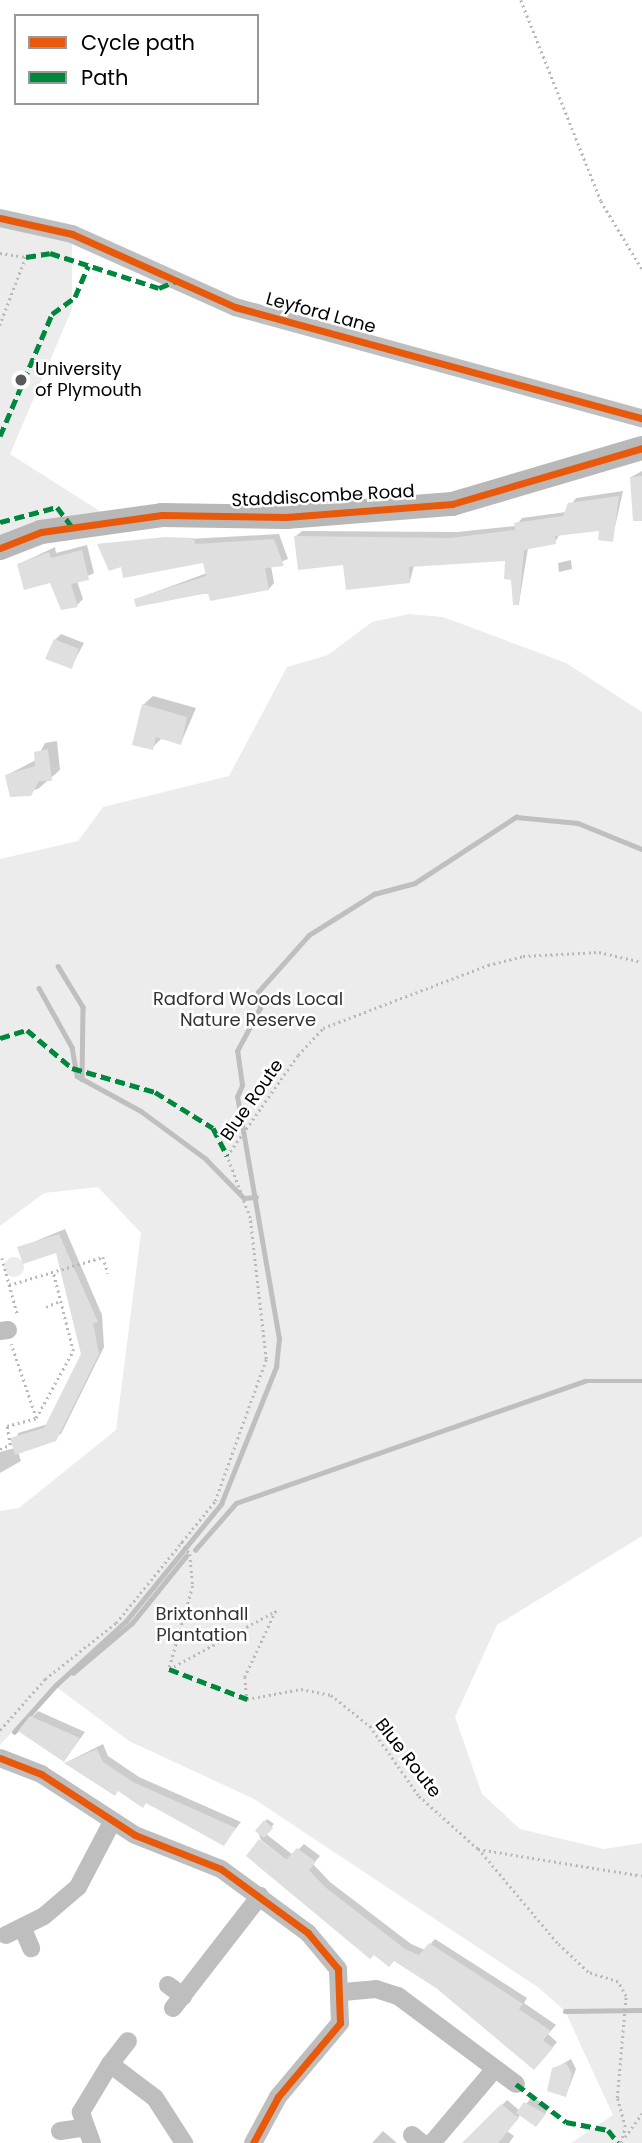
<!DOCTYPE html>
<html>
<head>
<meta charset="utf-8">
<style>
  body { margin:0 }
  #map { position:relative; width:642px; height:2143px; overflow:hidden; background:#fff; font-family:Poppins,sans-serif }
  div>[style] { position:absolute }
  .green>* { inset:0; background:#ececec }
  .round { border-radius:50% }
  .shadow>* { inset:0; background:#0003 }
  .stream>* { height:4.5px; margin:-2.25px; padding:0 2.25px; transform-origin:2.25px; border-radius:2.25px; background:#bfbfbf }
  .building>* { inset:0; background:#dfdfdf }
  .path>* { height:2.5px; margin-top:-1.25px; transform-origin:0; background:repeating-linear-gradient(90deg,#b9b9b9 0 2px,transparent 0 5.5px) }
  .street>* { height:18px; margin:-9px; padding:0 9px; transform-origin:9px; border-radius:9px; background:#bebebe }
  .secondary>* { height:24px; margin:-12px; padding:0 12px; transform-origin:12px; border-radius:12px; background:#b8b8b8 }
  .quiet>* { height:5px; margin-top:-2.5px; transform-origin:0; background:repeating-linear-gradient(90deg,#00873e 0 10px,transparent 0 15px) }
  .cycleway>* { height:7px; margin:-3.5px; padding:0 3.5px; transform-origin:3.5px; border-radius:3.5px; background:#e8590c }
  .dots>* { width:19px; height:19px; translate:-50% -50%; box-sizing:border-box; border:4px solid #fff; border-radius:50% }
  span { translate:-50% -50%; white-space:nowrap; text-align:center; line-height:1.15; -webkit-text-stroke:5px #fff; paint-order:stroke }
  .street-label { font-size:18px; color:#000 }
  .poi-label { font-size:18px; color:#000 }
  .left { translate:0 -50%; text-align:left }
  .park-label { font-size:18px; color:#333 }
  .legend { position:absolute; left:14px; top:14px; width:245px; height:91px; box-sizing:border-box; background:#fff; border:2px solid #999; margin:0; padding:9px 12px; list-style:none; font-size:21px; color:#000 }
  .legend li { display:flex; align-items:center; gap:14px; height:35px }
  .legend b { width:35px; border:2px solid #999 }
</style>
</head>
<body>
<div id="map">
  <div class="green">
    <div style="clip-path:polygon(0 220px,72px 234px,72px 309px,10px 454px,117px 522px,0 557px)"></div>
    <div style="clip-path:polygon(409px 614px,443px 617px,566px 663px,642px 712px,642px 1536px,497px 1625px,455px 1717px,482px 1794px,520px 1829px,604px 1849px,642px 1843px,642px 2143px,571px 2143px,613px 2115px,565px 2011px,539px 1988px,254px 1799px,129px 1741px,55px 1686px,0 1745px,0 1511px,19px 1508px,116px 1430px,141px 1233px,98px 1187px,44px 1193px,0 1226px,0 859px,78px 841px,103px 807px,229px 776px,287px 667px,328px 655px,372px 622px)"></div>
    <div class="round" style="left:4px;top:1257px;width:20px;height:20px"></div>
  </div>
  <div class="shadow">
    <div style="clip-path:polygon(642px 471px,642px 499px,631px 477px)"></div>
    <div style="clip-path:polygon(623px 491px,612px 540px,601px 529px,560px 534px,555px 542px,528px 548px,519px 603px,507px 559px,414px 565px,410px 581px,345px 563px,296px 536px,302px 531px,457px 532px,516px 526px,522px 518px,566px 512px,576px 498px)"></div>
    <div style="clip-path:polygon(279px 534px,288px 559px,271px 566px,274px 583px,269px 589px,136px 599px,207px 573px,204px 561px,122px 565px,99px 544px)"></div>
    <div style="clip-path:polygon(87px 545px,94px 573px,77px 581px,83px 599px,77px 605px,51px 580px,19px 564px,55px 547px,56px 553px)"></div>
    <div style="clip-path:polygon(571px 560px,572px 569px,559px 572px,558px 563px)"></div>
    <div style="clip-path:polygon(61px 634px,84px 643px,71px 667px,55px 640px)"></div>
    <div style="clip-path:polygon(153px 696px,196px 708px,181px 743px,161px 739px,152px 748px,143px 705px)"></div>
    <div style="clip-path:polygon(57px 741px,60px 770px,38px 789px,11px 795px,7px 775px,36px 760px,45px 743px)"></div>
    <div style="clip-path:polygon(65px 1229px,102px 1315px,104px 1347px,61px 1434px,18px 1452px,21px 1461px,0 1473px,0 1452px,15px 1448px,18px 1433px,48px 1424px,83px 1354px,57px 1251px,19px 1248px)"></div>
    <div style="clip-path:polygon(38px 1711px,85px 1732px,69px 1754px,31px 1718px)"></div>
    <div style="clip-path:polygon(103px 1744px,108px 1756px,139px 1777px,241px 1822px,224px 1843px,67px 1762px)"></div>
    <div style="clip-path:polygon(267px 1819px,274px 1824px,266px 1834px,293px 1855px,304px 1844px,320px 1856px,313px 1864px,330px 1882px,411px 1944px,425px 1950px,435px 1939px,527px 1998px,524px 2003px,556px 2025px,548px 2034px,557px 2042px,540px 2062px,261px 1840px,258px 1831px)"></div>
    <div style="clip-path:polygon(571px 2059px,576px 2069px,566px 2095px,554px 2069px)"></div>
    <div style="clip-path:polygon(532px 2097px,550px 2107px,541px 2119px,521px 2114px,507px 2131px,514px 2136px,509px 2143px,465px 2143px,507px 2100px,520px 2111px)"></div>
    <div style="clip-path:polygon(383px 2131px,397px 2143px,372px 2143px)"></div>
  </div>
  <div class="stream">
    <div style="left:58px;top:966px;width:48px;rotate:58.6deg"></div>
    <div style="left:83px;top:1007px;width:72px;rotate:90.8deg"></div>
    <div style="left:39px;top:988px;width:68px;rotate:60.8deg"></div>
    <div style="left:72px;top:1047px;width:29px;rotate:80deg"></div>
    <div style="left:77px;top:1076px;width:73px;rotate:28.7deg"></div>
    <div style="left:141px;top:1111px;width:81px;rotate:36.4deg"></div>
    <div style="left:206px;top:1159px;width:54px;rotate:45.7deg"></div>
    <div style="left:244px;top:1198px;width:12px;rotate:-5deg"></div>
    <div style="left:195px;top:1550px;width:62px;rotate:-48.9deg"></div>
    <div style="left:236px;top:1503px;width:370px;rotate:-19.3deg"></div>
    <div style="left:585px;top:1381px;width:57px"></div>
    <div style="left:73px;top:1673px;width:77px;rotate:-40.3deg"></div>
    <div style="left:132px;top:1623px;width:86px;rotate:-51.1deg"></div>
    <div style="left:55px;top:1686px;width:96px;rotate:-42.5deg"></div>
    <div style="left:126px;top:1621px;width:151px;rotate:-50.9deg"></div>
    <div style="left:221px;top:1504px;width:148px;rotate:-68.1deg"></div>
    <div style="left:276px;top:1367px;width:28px;rotate:-84deg"></div>
    <div style="left:279px;top:1339px;width:246px;rotate:-99.8deg"></div>
    <div style="left:237px;top:1097px;width:13px;rotate:-67deg"></div>
    <div style="left:242px;top:1085px;width:34px;rotate:-98deg"></div>
    <div style="left:237px;top:1051px;width:49px;rotate:-61.9deg"></div>
    <div style="left:260px;top:1008px;width:16px;rotate:-97deg"></div>
    <div style="left:258px;top:992px;width:76px;rotate:-48.2deg"></div>
    <div style="left:309px;top:935px;width:77px;rotate:-32.2deg"></div>
    <div style="left:374px;top:894px;width:42px;rotate:-15deg"></div>
    <div style="left:415px;top:883px;width:121px;rotate:-33.2deg"></div>
    <div style="left:516px;top:817px;width:62px;rotate:5.5deg"></div>
    <div style="left:578px;top:823px;width:69px;rotate:22.1deg"></div>
    <div style="left:14px;top:1732px;width:62px;rotate:-48.3deg"></div>
    <div style="left:565px;top:2011px;width:77px;rotate:-0.7deg"></div>
  </div>
  <div class="building">
    <div style="clip-path:polygon(642px 476px,642px 521px,633px 521px,630px 477px)"></div>
    <div style="clip-path:polygon(619px 496px,613px 542px,598px 540px,599px 531px,555px 536px,556px 544px,524px 550px,519px 605px,513px 605px,511px 580px,504px 579px,505px 561px,409px 567px,410px 583px,346px 590px,343px 565px,298px 570px,294px 536px,450px 538px,515px 530px,514px 523px,563px 516px,568px 503px)"></div>
    <div style="clip-path:polygon(165px 537px,194px 538px,195px 544px,274px 539px,284px 566px,265px 568px,269px 590px,210px 601px,208px 593px,136px 607px,134px 599px,206px 576px,203px 563px,123px 578px,121px 567px,109px 571px,97px 544px)"></div>
    <div style="clip-path:polygon(82px 550px,89px 580px,71px 584px,78px 607px,61px 610px,50px 583px,24px 590px,17px 564px,49px 552px,51px 558px)"></div>
    <div style="clip-path:polygon(54px 639px,79px 649px,72px 669px,45px 659px)"></div>
    <div style="clip-path:polygon(142px 704px,187px 717px,181px 745px,156px 737px,153px 750px,132px 745px)"></div>
    <div style="clip-path:polygon(48px 749px,52px 781px,39px 781px,31px 796px,10px 797px,5px 775px,35px 766px,34px 752px)"></div>
    <div style="clip-path:polygon(59px 1234px,98px 1322px,93px 1323px,99px 1354px,56px 1441px,15px 1455px,10px 1438px,44px 1428px,81px 1354px,56px 1253px,23px 1264px,17px 1247px)"></div>
    <div style="clip-path:polygon(30px 1716px,80px 1738px,64px 1762px,18px 1731px)"></div>
    <div style="clip-path:polygon(97px 1749px,103px 1762px,133px 1782px,236px 1828px,224px 1846px,146px 1803px,143px 1808px,118px 1791px,115px 1796px,64px 1763px)"></div>
    <div style="clip-path:polygon(264px 1820px,273px 1828px,264px 1838px,255px 1831px)"></div>
    <div style="clip-path:polygon(259px 1839px,286px 1860px,297px 1848px,316px 1862px,309px 1870px,325px 1887px,405px 1949px,419px 1955px,429px 1943px,523px 2004px,519px 2009px,551px 2031px,543px 2040px,553px 2048px,534px 2070px,436px 1988px,394px 1961px,389px 1967px,374px 1955px,370px 1959px,246px 1856px)"></div>
    <div style="clip-path:polygon(566px 2063px,572px 2074px,566px 2097px,547px 2091px,552px 2068px)"></div>
    <div style="clip-path:polygon(524px 2102px,546px 2114px,536px 2127px,516px 2113px)"></div>
    <div style="clip-path:polygon(501px 2104px,519px 2118px,498px 2143px,462px 2143px)"></div>
  </div>
  <div class="path">
    <div style="left:521px;top:0;width:216px;rotate:68.3deg"></div>
    <div style="left:601px;top:201px;width:79px;rotate:58.9deg"></div>
    <div style="left:0;top:253px;width:26px;rotate:9deg"></div>
    <div style="left:26px;top:257px;width:73px;rotate:110.9deg"></div>
    <div style="left:2px;top:1258px;width:60px;rotate:74.6deg"></div>
    <div style="left:9px;top:1285px;width:98px;rotate:-16.6deg"></div>
    <div style="left:103px;top:1257px;width:17px;rotate:73deg"></div>
    <div style="left:46px;top:1307px;width:13px;rotate:-23deg"></div>
    <div style="left:36px;top:1418px;width:77px;rotate:-61.1deg"></div>
    <div style="left:73px;top:1351px;width:81px;rotate:-104.2deg"></div>
    <div style="left:0;top:1449px;width:11px;rotate:-22deg"></div>
    <div style="left:10px;top:1445px;width:19px;rotate:-99deg"></div>
    <div style="left:7px;top:1426px;width:30px;rotate:-15deg"></div>
    <div style="left:36px;top:1418px;width:78px;rotate:-108.7deg"></div>
    <div style="left:181px;top:1542px;width:15px;rotate:53deg"></div>
    <div style="left:190px;top:1554px;width:32px;rotate:85deg"></div>
    <div style="left:193px;top:1586px;width:86px;rotate:106.1deg"></div>
    <div style="left:169px;top:1669px;width:122px;rotate:-28.5deg"></div>
    <div style="left:276px;top:1611px;width:73px;rotate:115.2deg"></div>
    <div style="left:245px;top:1677px;width:22px;rotate:85deg"></div>
    <div style="left:247px;top:1699px;width:55px;rotate:-10.5deg"></div>
    <div style="left:301px;top:1689px;width:31px;rotate:11deg"></div>
    <div style="left:331px;top:1695px;width:50px;rotate:38.5deg"></div>
    <div style="left:370px;top:1726px;width:85px;rotate:55deg"></div>
    <div style="left:419px;top:1796px;width:79px;rotate:41.9deg"></div>
    <div style="left:0;top:1730px;width:68px;rotate:-48.6deg"></div>
    <div style="left:45px;top:1679px;width:90px;rotate:-38.3deg"></div>
    <div style="left:116px;top:1623px;width:157px;rotate:-50.9deg"></div>
    <div style="left:215px;top:1501px;width:151px;rotate:-70.2deg"></div>
    <div style="left:266px;top:1359px;width:142px;rotate:-96.5deg"></div>
    <div style="left:250px;top:1218px;width:66px;rotate:-110.4deg"></div>
    <div style="left:227px;top:1156px;width:123px;rotate:-54.9deg"></div>
    <div style="left:298px;top:1055px;width:37px;rotate:-47deg"></div>
    <div style="left:323px;top:1028px;width:177px;rotate:-20.9deg"></div>
    <div style="left:488px;top:965px;width:36px;rotate:-14deg"></div>
    <div style="left:523px;top:956px;width:76px;rotate:-3deg"></div>
    <div style="left:599px;top:952px;width:44px;rotate:13.1deg"></div>
    <div style="left:625px;top:2137px;width:29px;rotate:-54deg"></div>
    <div style="left:621px;top:2143px;width:16px;rotate:-76deg"></div>
    <div style="left:625px;top:2127px;width:30px;rotate:-105deg"></div>
    <div style="left:617px;top:2098px;width:102px;rotate:-85deg"></div>
    <div style="left:626px;top:1996px;width:16px;rotate:-120deg"></div>
    <div style="left:618px;top:1982px;width:32px;rotate:-162deg"></div>
    <div style="left:588px;top:1972px;width:42px;rotate:-136.9deg"></div>
    <div style="left:557px;top:1943px;width:123px;rotate:-130deg"></div>
    <div style="left:478px;top:1849px;width:166px;rotate:9.3deg"></div>
  </div>
  <div class="street">
    <div style="left:0;top:218px;width:74px;rotate:12.5deg"></div>
    <div style="left:72px;top:234px;width:179px;rotate:24.1deg"></div>
    <div style="left:235px;top:307px;width:422px;rotate:15.3deg"></div>
    <div style="left:0;top:1331px;width:8px;rotate:-7deg"></div>
    <div style="left:0;top:1758px;width:44px;rotate:21.3deg"></div>
    <div style="left:41px;top:1774px;width:112px;rotate:33deg"></div>
    <div style="left:135px;top:1835px;width:92px;rotate:21.6deg"></div>
    <div style="left:221px;top:1869px;width:108px;rotate:36.3deg"></div>
    <div style="left:308px;top:1933px;width:47px;rotate:50.2deg"></div>
    <div style="left:338px;top:1969px;width:54px;rotate:87.9deg"></div>
    <div style="left:340px;top:2023px;width:97px;rotate:130deg"></div>
    <div style="left:278px;top:2097px;width:52px;rotate:118.5deg"></div>
    <div style="left:23px;top:1929px;width:21px;rotate:67deg"></div>
    <div style="left:6px;top:1935px;width:42px;rotate:-26.6deg"></div>
    <div style="left:44px;top:1916px;width:45px;rotate:-40.5deg"></div>
    <div style="left:78px;top:1887px;width:73px;rotate:-62.4deg"></div>
    <div style="left:168px;top:1985px;width:19px;rotate:36deg"></div>
    <div style="left:343px;top:1992px;width:33px;rotate:-5deg"></div>
    <div style="left:376px;top:1989px;width:23px;rotate:18deg"></div>
    <div style="left:398px;top:1996px;width:147px;rotate:36.7deg"></div>
    <div style="left:173px;top:2008px;width:142px;rotate:-52.2deg"></div>
    <div style="left:110px;top:2064px;width:29px;rotate:-52deg"></div>
    <div style="left:60px;top:2131px;width:22px;rotate:-8deg"></div>
    <div style="left:412px;top:2135px;width:13px;rotate:39deg"></div>
    <div style="left:92px;top:2143px;width:33px;rotate:-110deg"></div>
    <div style="left:81px;top:2112px;width:56px;rotate:-58.9deg"></div>
    <div style="left:110px;top:2064px;width:56px;rotate:37.1deg"></div>
    <div style="left:155px;top:2098px;width:54px;rotate:57.2deg"></div>
    <div style="left:432px;top:2143px;width:96px;rotate:-49.7deg"></div>
  </div>
  <div class="secondary">
    <div style="left:0;top:548px;width:44px;rotate:-21.3deg"></div>
    <div style="left:41px;top:532px;width:122px;rotate:-8deg"></div>
    <div style="left:162px;top:515px;width:124px;rotate:0.9deg"></div>
    <div style="left:286px;top:517px;width:167px;rotate:-4.5deg"></div>
    <div style="left:452px;top:504px;width:198px;rotate:-16.4deg"></div>
  </div>
  <div class="quiet">
    <div style="left:26px;top:257px;width:24px;rotate:-9deg"></div>
    <div style="left:50px;top:253px;width:114px;rotate:17.8deg"></div>
    <div style="left:159px;top:288px;width:18px;rotate:-22deg"></div>
    <div style="left:0;top:436px;width:133px;rotate:-66.9deg"></div>
    <div style="left:52px;top:314px;width:29px;rotate:-36deg"></div>
    <div style="left:75px;top:297px;width:34px;rotate:-67deg"></div>
    <div style="left:0;top:522px;width:59px;rotate:-14.7deg"></div>
    <div style="left:57px;top:507px;width:26px;rotate:53deg"></div>
    <div style="left:0;top:1038px;width:28px;rotate:-17deg"></div>
    <div style="left:27px;top:1030px;width:59px;rotate:40.2deg"></div>
    <div style="left:72px;top:1068px;width:86px;rotate:16.1deg"></div>
    <div style="left:155px;top:1092px;width:68px;rotate:31.8deg"></div>
    <div style="left:213px;top:1128px;width:31px;rotate:63deg"></div>
    <div style="left:169px;top:1669px;width:84px;rotate:21deg"></div>
    <div style="left:516px;top:2084px;width:63px;rotate:37.2deg"></div>
    <div style="left:566px;top:2122px;width:43px;rotate:10.8deg"></div>
    <div style="left:608px;top:2130px;width:16px;rotate:52deg"></div>
  </div>
  <div class="cycleway">
    <div style="left:0;top:218px;width:74px;rotate:12.5deg"></div>
    <div style="left:72px;top:234px;width:179px;rotate:24.1deg"></div>
    <div style="left:235px;top:307px;width:422px;rotate:15.3deg"></div>
    <div style="left:0;top:548px;width:44px;rotate:-21.3deg"></div>
    <div style="left:41px;top:532px;width:122px;rotate:-8deg"></div>
    <div style="left:162px;top:515px;width:124px;rotate:0.9deg"></div>
    <div style="left:286px;top:517px;width:167px;rotate:-4.5deg"></div>
    <div style="left:452px;top:504px;width:198px;rotate:-16.4deg"></div>
    <div style="left:0;top:1758px;width:44px;rotate:21.3deg"></div>
    <div style="left:41px;top:1774px;width:112px;rotate:33deg"></div>
    <div style="left:135px;top:1835px;width:92px;rotate:21.6deg"></div>
    <div style="left:221px;top:1869px;width:108px;rotate:36.3deg"></div>
    <div style="left:308px;top:1933px;width:47px;rotate:50.2deg"></div>
    <div style="left:338px;top:1969px;width:54px;rotate:87.9deg"></div>
    <div style="left:340px;top:2023px;width:97px;rotate:130deg"></div>
    <div style="left:278px;top:2097px;width:52px;rotate:118.5deg"></div>
  </div>
  <div class="dots">
    <div style="left:21px;top:380px;background:#595959"></div>
  </div>
  <div class="street-label">
    <span style="left:321px;top:313px;rotate:15deg">Leyford Lane</span>
    <span style="left:323px;top:496px;rotate:-3deg">Staddiscombe Road</span>
    <span style="left:252px;top:1100px;rotate:-55deg">Blue Route</span>
    <span style="left:408px;top:1758px;rotate:52deg">Blue Route</span>
  </div>
  <div class="poi-label">
    <span class="left" style="left:35px;top:380px">University<br>of Plymouth</span>
  </div>
  <div class="park-label">
    <span style="left:248px;top:1010px">Radford Woods Local<br>Nature Reserve</span>
    <span style="left:202px;top:1625px">Brixtonhall<br>Plantation</span>
  </div>
  <ul class="legend">
  <li><b style="height:9px;background:#e8590c"></b>Cycle path</li>
  <li><b style="height:9px;background:#00873e"></b>Path</li>
  </ul>
</div>
</body>
</html>
